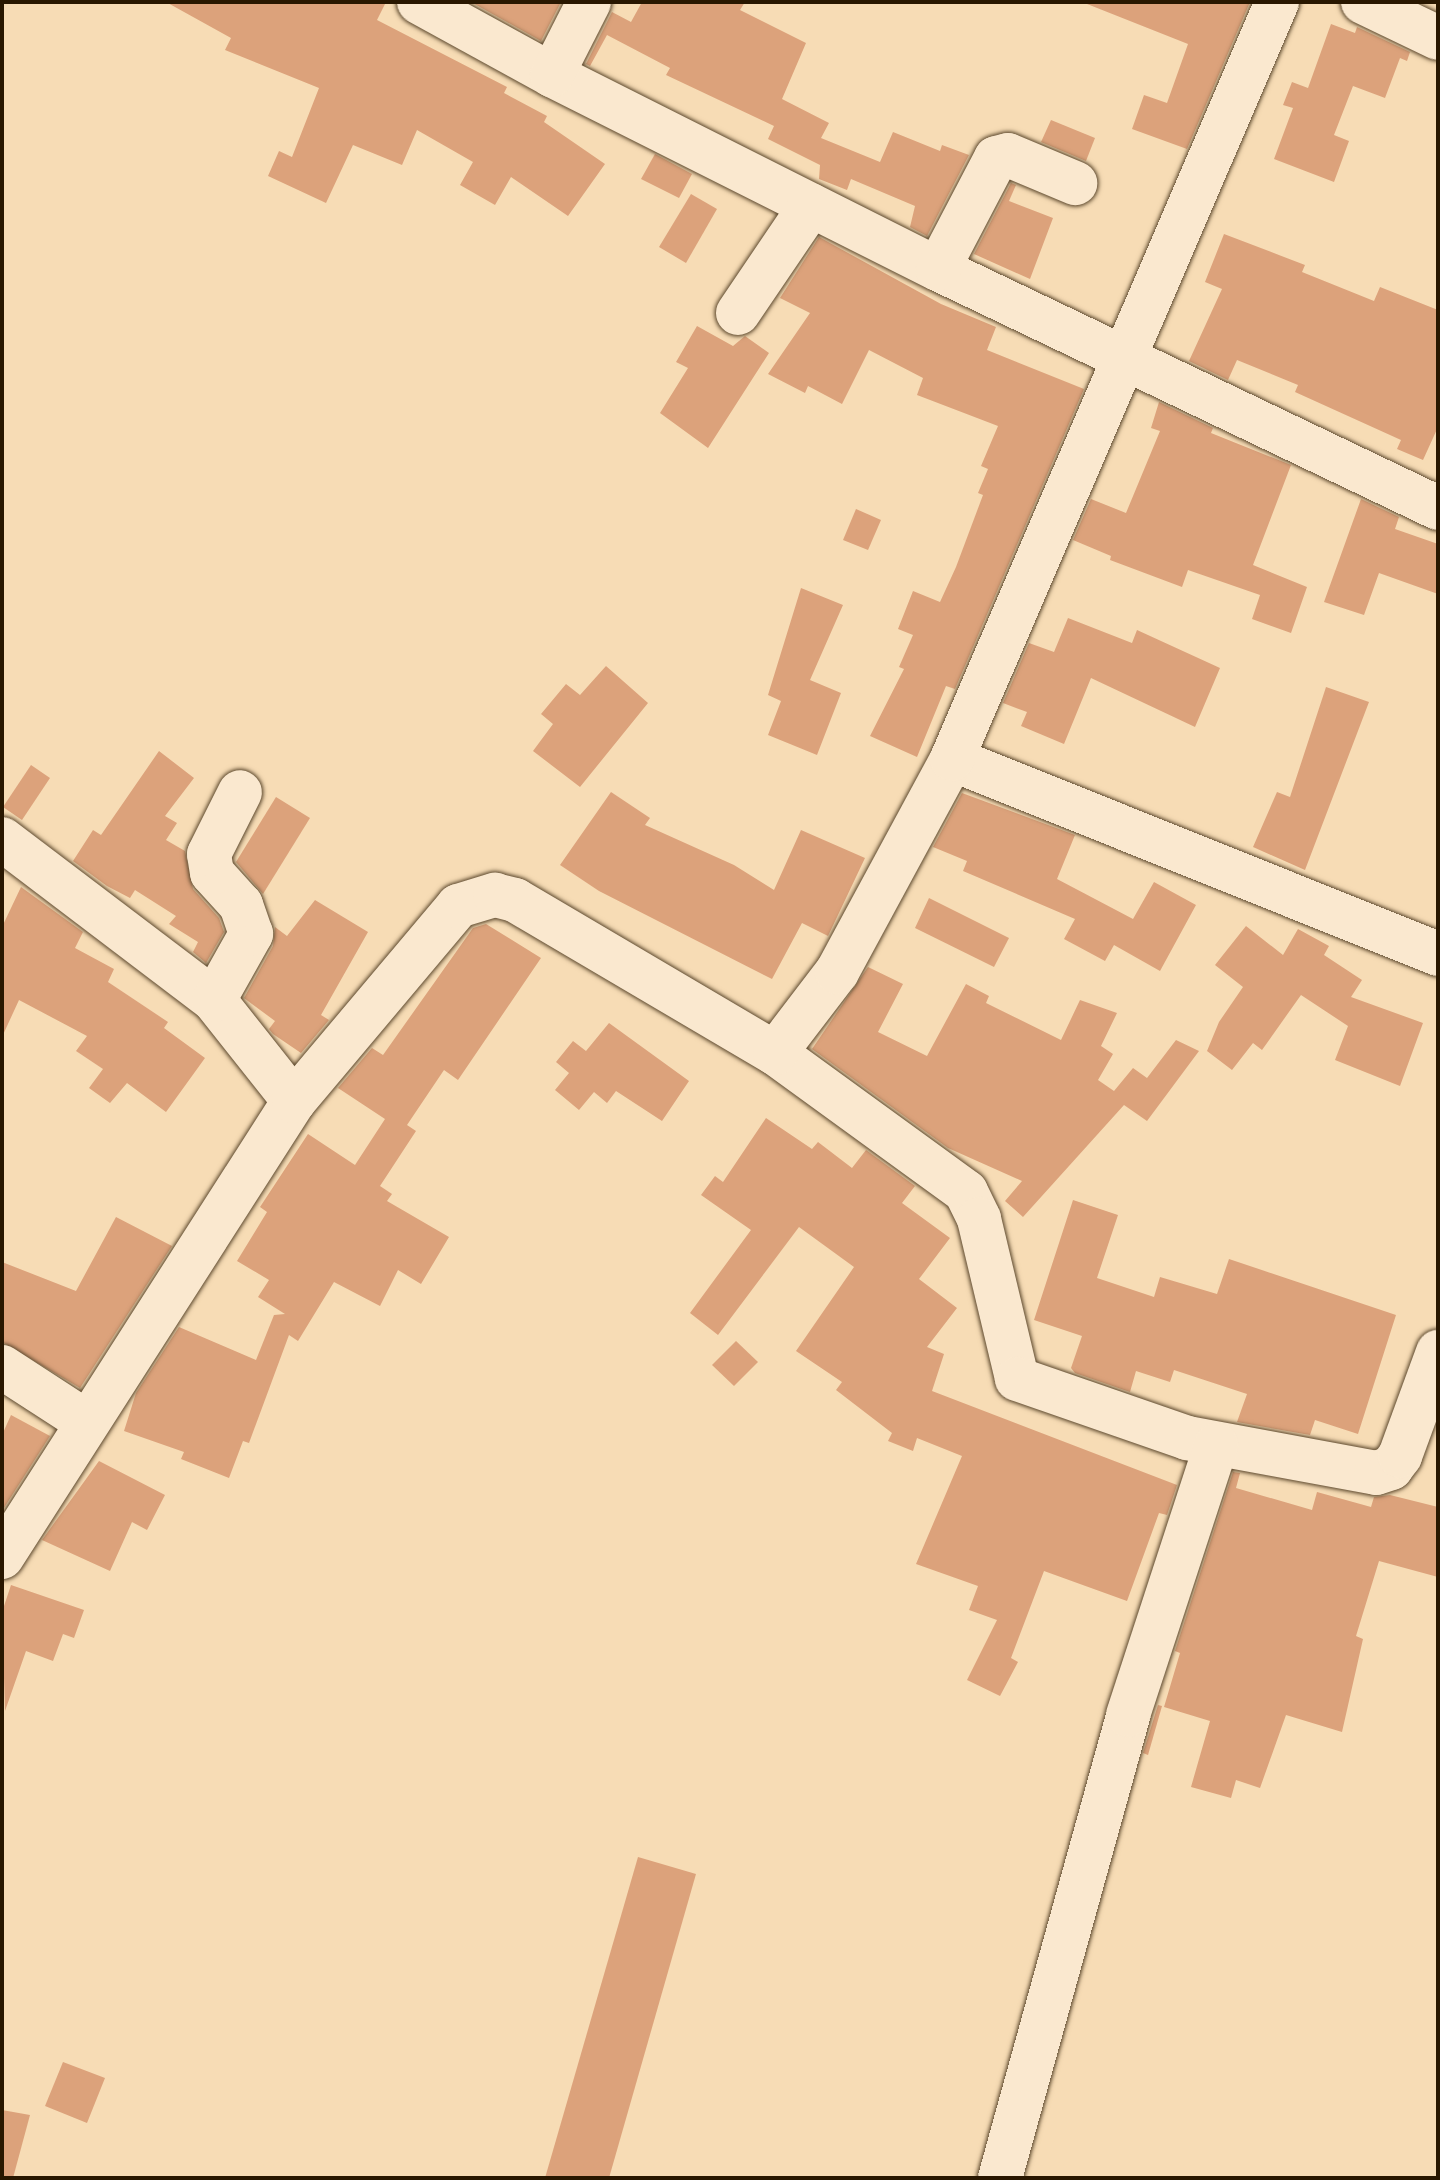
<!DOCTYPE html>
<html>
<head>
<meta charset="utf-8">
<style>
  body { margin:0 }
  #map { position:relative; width:1440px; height:2180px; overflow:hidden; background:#f7dcb5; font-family:Vollkorn,serif }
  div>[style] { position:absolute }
  .building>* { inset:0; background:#dca27b }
  .roads { filter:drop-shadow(0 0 2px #5c482d) drop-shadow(0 0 2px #5c482d) }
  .minor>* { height:44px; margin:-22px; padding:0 22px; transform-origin:22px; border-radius:22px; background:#fae8cf }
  span { translate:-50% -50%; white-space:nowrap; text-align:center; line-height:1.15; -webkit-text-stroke:8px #fae8cf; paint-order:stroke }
  .frame { position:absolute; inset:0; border:4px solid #291700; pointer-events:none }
</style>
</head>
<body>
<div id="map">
  <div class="building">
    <div style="clip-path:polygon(166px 2px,386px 2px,377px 20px,507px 87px,504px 93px,547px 116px,544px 122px,605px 164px,568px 216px,511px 177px,495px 205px,460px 185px,473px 162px,417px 130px,402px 165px,353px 145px,326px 203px,268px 176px,279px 151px,292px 157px,319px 88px,225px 50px,231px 38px)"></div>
    <div style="clip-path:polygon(471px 2px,561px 2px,541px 41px)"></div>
    <div style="clip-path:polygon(642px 2px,745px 2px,740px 10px,806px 43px,782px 99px,829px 123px,821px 138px,880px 162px,893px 132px,940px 151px,942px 145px,969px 155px,927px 236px,910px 227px,915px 206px,851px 179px,847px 190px,819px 179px,820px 165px,768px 139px,774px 126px,666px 75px,670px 68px,607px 35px,590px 66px,586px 64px,612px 12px,631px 22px)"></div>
    <div style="clip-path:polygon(1082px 2px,1250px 2px,1187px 149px,1132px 129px,1144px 95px,1167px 103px,1188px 44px)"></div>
    <div style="clip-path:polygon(1331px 24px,1355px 33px,1357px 27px,1410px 52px,1407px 61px,1400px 58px,1385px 98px,1353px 86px,1334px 135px,1349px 141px,1334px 182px,1274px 159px,1293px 108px,1283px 105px,1292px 82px,1308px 88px)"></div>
    <div style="clip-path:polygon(1051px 120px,1095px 138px,1086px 161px,1041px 142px)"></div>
    <div style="clip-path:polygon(655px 154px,692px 174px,679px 198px,641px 179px)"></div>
    <div style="clip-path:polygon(1011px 183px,1016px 185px,1009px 201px,1053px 218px,1030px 279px,974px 254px)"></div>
    <div style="clip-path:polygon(691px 194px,717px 209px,686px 263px,659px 247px)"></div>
    <div style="clip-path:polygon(1224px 234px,1305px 265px,1302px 272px,1374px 301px,1380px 287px,1438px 310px,1438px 427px,1423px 460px,1397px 449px,1401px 440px,1295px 392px,1298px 385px,1237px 360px,1228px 380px,1189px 361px,1222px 289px,1205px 282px)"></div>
    <div style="clip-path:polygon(819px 237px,941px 304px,996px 327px,987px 350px,1084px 389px,955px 689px,946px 686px,917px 757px,870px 736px,904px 669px,899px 667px,913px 635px,898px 629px,913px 591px,940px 602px,956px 567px,983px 495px,978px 493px,988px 469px,981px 466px,998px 426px,917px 395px,923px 378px,869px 350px,842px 404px,808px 386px,805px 393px,768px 374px,810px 313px,780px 298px)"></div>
    <div style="clip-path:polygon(697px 326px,733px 346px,745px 336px,769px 353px,708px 448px,660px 413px,688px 368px,676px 362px)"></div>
    <div style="clip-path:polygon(1159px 402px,1213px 428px,1211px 433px,1291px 465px,1253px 565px,1307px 587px,1291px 633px,1252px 619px,1260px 595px,1188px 570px,1182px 587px,1110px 560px,1111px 556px,1073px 540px,1091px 499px,1126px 513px,1160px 431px,1151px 428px)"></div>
    <div style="clip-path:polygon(1361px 499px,1399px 517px,1395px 529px,1438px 544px,1438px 594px,1379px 573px,1364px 615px,1324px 602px)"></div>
    <div style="clip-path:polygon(856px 509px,881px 520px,868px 550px,843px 540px)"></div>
    <div style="clip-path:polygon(801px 588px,843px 605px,810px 680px,841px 693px,817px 755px,768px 735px,781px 701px,768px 695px)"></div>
    <div style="clip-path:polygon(1068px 618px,1132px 643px,1137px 630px,1220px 668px,1195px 727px,1091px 678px,1064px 744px,1021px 726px,1027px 712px,1003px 703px,1029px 643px,1054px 652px)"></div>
    <div style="clip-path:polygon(606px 666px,648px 703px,580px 787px,533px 751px,553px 724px,541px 714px,566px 684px,580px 695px)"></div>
    <div style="clip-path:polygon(1326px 687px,1369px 702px,1305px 870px,1253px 847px,1277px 792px,1290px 797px)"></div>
    <div style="clip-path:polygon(159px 751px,194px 778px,165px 816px,177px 823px,166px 840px,185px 851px,193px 889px,219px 918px,224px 932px,206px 963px,193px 952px,198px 942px,169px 924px,176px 916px,135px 890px,130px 898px,107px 886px,73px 861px,93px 830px,101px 835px)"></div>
    <div style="clip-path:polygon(31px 765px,50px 778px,22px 820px,3px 807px)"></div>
    <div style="clip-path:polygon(611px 792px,650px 818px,645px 825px,734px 865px,774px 890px,801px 830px,865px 858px,828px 936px,802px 923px,772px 979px,599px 891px,560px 865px)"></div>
    <div style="clip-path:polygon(962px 793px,1075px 835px,1057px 879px,1133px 919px,1154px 882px,1196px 905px,1160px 971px,1114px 945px,1105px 961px,1064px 939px,1075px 919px,963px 871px,967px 861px,933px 847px)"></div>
    <div style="clip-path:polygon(276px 797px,310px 818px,263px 894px,236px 862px)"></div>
    <div style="clip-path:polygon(21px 887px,83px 932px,75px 948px,114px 969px,108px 982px,168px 1022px,164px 1028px,205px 1058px,166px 1112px,127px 1083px,110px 1103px,89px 1088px,103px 1069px,76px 1051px,87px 1036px,19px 1000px,2px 1037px,2px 927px)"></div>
    <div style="clip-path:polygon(929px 898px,1009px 938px,994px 967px,915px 928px)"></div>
    <div style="clip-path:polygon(315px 900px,368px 932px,321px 1015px,329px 1020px,301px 1053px,273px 1034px,269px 1029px,275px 1021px,244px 998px,273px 946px,275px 927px,287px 936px)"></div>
    <div style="clip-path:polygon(486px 924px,541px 958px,458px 1080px,444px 1070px,407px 1125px,416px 1131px,380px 1186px,392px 1194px,387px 1201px,449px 1237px,421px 1284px,398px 1270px,380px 1306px,334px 1282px,298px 1341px,289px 1335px,249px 1443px,243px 1441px,229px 1478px,181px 1459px,184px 1452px,124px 1431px,136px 1393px,179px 1327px,256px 1360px,274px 1315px,285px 1314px,258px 1297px,269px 1280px,237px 1261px,267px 1212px,260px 1207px,308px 1134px,355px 1165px,385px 1119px,338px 1088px,372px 1048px,383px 1055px,473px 928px)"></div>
    <div style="clip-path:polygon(1246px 926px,1283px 955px,1298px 929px,1329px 946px,1324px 955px,1362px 980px,1351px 997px,1423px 1023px,1400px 1086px,1335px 1060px,1348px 1026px,1301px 995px,1262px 1050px,1253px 1043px,1232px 1070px,1207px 1051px,1219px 1022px,1243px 987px,1215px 965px)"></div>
    <div style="clip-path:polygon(868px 967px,903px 984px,878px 1032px,927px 1056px,966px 984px,989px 996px,986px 1003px,1061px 1040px,1080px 1000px,1117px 1013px,1101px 1046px,1113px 1054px,1098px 1080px,1114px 1091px,1133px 1068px,1147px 1078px,1176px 1040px,1199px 1051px,1147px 1121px,1124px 1105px,1023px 1217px,1005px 1201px,1022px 1181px,948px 1148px,812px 1049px)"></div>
    <div style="clip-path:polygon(609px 1023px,689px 1081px,662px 1121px,616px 1091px,607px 1103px,594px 1092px,579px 1110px,555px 1090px,569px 1073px,556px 1062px,573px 1041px,586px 1051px)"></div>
    <div style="clip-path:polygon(766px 1118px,812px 1149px,818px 1142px,852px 1168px,866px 1150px,915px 1186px,902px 1203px,950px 1238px,919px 1279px,957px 1308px,927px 1347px,944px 1354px,932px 1391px,1177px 1485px,1167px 1515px,1159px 1513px,1127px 1601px,1044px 1571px,1011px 1658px,1018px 1662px,1000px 1696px,967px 1680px,997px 1620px,969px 1610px,978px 1586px,916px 1564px,962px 1456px,917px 1438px,913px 1451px,888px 1441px,892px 1433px,836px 1390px,842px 1382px,796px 1351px,854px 1267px,799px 1227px,718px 1335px,690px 1313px,751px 1230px,701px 1195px,715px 1176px,723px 1182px)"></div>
    <div style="clip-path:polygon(1073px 1200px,1118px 1215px,1097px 1278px,1154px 1297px,1160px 1277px,1217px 1294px,1229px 1259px,1396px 1315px,1358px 1434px,1315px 1420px,1310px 1435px,1237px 1422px,1247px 1394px,1174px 1370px,1170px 1382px,1136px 1371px,1130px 1392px,1075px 1373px,1071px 1368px,1082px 1336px,1034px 1320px)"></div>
    <div style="clip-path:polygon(116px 1217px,172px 1246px,80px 1388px,2px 1342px,2px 1262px,76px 1291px)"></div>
    <div style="clip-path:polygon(736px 1341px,758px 1362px,734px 1386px,712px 1365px)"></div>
    <div style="clip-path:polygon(11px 1415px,50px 1436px,2px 1511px,2px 1435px)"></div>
    <div style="clip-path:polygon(99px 1461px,165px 1495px,147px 1530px,132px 1522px,110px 1571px,42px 1540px)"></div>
    <div style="clip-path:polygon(1233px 1472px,1240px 1473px,1236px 1488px,1312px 1510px,1317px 1492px,1371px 1507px,1374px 1497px,1390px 1495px,1438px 1507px,1438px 1577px,1379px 1561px,1356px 1636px,1363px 1639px,1342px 1732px,1286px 1715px,1260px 1788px,1236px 1780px,1231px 1798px,1191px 1787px,1210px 1721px,1164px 1707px,1180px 1653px,1175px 1651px)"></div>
    <div style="clip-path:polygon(11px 1585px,84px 1610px,74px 1638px,63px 1634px,53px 1661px,26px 1651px,5px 1711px,2px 1612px)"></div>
    <div style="clip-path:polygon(1158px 1705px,1162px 1706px,1148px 1755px,1143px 1753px)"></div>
    <div style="clip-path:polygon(638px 1857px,696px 1874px,609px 2178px,545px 2178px)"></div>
    <div style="clip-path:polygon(63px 2062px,105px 2078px,87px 2123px,45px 2106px)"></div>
    <div style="clip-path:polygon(2px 2110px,30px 2115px,13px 2178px,2px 2178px)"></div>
  </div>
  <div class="roads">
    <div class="minor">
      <div style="left:419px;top:2px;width:152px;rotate:28.8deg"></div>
      <div style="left:552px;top:75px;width:432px;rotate:26.7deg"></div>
      <div style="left:938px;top:269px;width:554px;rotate:25.55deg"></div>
      <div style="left:1363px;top:2px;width:83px;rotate:25.6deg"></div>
      <div style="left:552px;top:75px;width:82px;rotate:-63.1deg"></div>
      <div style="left:938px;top:269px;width:125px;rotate:-62.4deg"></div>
      <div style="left:996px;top:158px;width:12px;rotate:-14deg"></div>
      <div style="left:1008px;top:155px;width:73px;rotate:22.7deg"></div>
      <div style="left:738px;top:313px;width:130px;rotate:-55.9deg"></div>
      <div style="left:952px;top:759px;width:524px;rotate:21.86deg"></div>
      <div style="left:2px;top:839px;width:266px;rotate:37.2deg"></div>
      <div style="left:214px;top:1000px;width:129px;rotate:51.6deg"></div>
      <div style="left:214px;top:1000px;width:76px;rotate:-60.7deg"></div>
      <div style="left:251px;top:934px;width:31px;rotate:-109deg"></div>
      <div style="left:241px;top:905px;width:43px;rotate:-132.2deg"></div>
      <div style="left:212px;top:873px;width:19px;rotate:-99deg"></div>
      <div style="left:209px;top:854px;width:69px;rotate:-63.4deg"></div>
      <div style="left:775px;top:1053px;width:236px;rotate:36deg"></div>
      <div style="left:966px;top:1192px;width:30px;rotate:64deg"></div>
      <div style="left:979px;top:1219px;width:164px;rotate:76.6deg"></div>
      <div style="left:1017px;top:1379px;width:180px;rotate:19.1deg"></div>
      <div style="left:1187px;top:1438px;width:192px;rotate:10.5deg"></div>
      <div style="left:1376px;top:1473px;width:16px;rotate:-18deg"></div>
      <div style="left:1391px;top:1468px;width:15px;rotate:-53deg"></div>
      <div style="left:1400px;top:1456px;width:111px;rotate:-69.9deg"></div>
      <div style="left:2px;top:1367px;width:99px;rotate:33deg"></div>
      <div style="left:2px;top:1557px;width:541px;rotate:-57.37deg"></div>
      <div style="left:294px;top:1101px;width:255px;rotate:-49.9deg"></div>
      <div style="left:458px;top:906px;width:39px;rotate:-17deg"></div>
      <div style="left:495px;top:895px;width:21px;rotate:14deg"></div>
      <div style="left:515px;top:900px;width:302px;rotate:30.5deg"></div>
      <div style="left:775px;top:1053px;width:102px;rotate:-52.6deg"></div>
      <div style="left:837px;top:972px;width:242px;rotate:-61.6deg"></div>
      <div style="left:952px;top:759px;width:824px;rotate:-66.76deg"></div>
      <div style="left:1000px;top:2178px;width:480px;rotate:-74.5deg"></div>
      <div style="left:1128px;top:1715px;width:284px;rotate:-71.9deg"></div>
    </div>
  </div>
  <div class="frame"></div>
</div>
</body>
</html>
